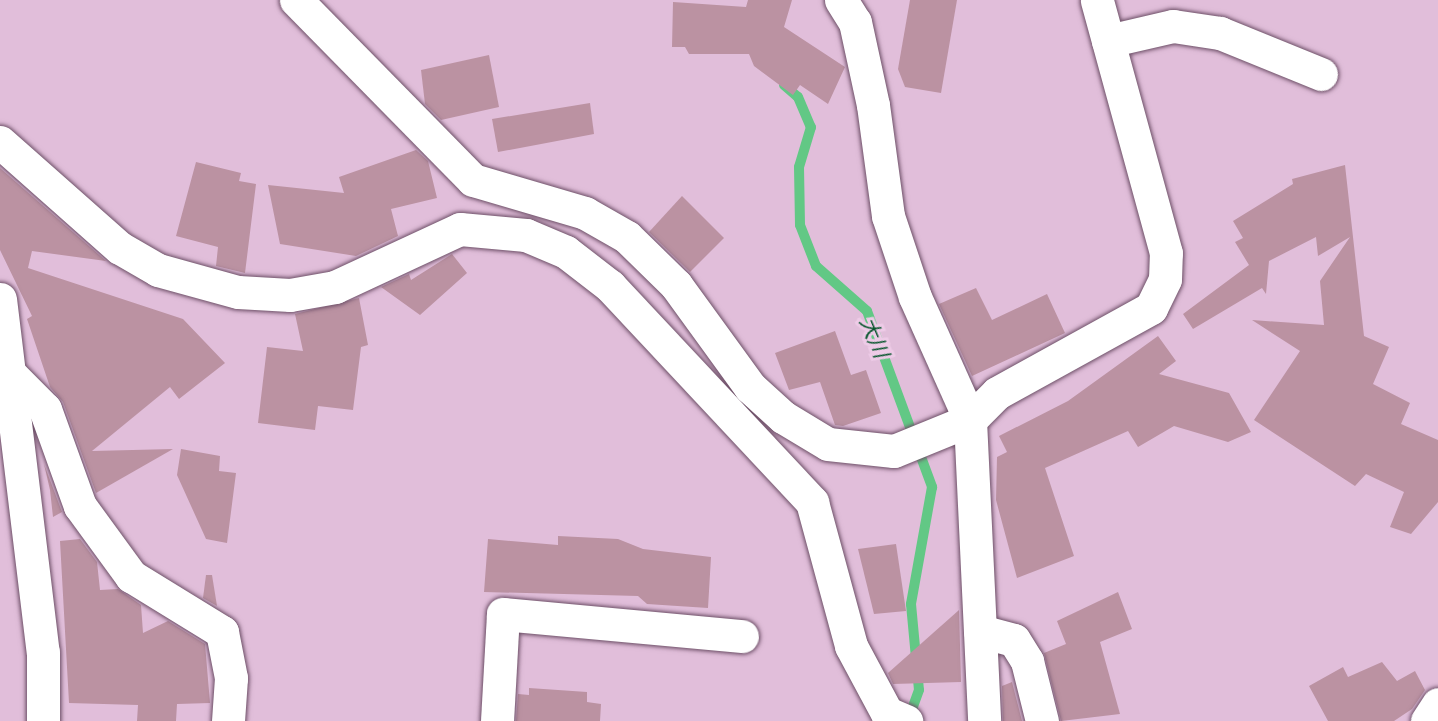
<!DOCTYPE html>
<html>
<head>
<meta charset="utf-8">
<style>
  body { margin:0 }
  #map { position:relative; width:1438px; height:721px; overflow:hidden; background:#e1beda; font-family:Lato,"Noto Sans JP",sans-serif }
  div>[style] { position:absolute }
  .stream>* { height:10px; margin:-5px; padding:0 5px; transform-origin:5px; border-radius:5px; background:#62c885 }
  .building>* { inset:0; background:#bb92a2 }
  .roads { filter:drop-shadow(0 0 2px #6d4f67) drop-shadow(0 0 2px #6d4f67) }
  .minor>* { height:33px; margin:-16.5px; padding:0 16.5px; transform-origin:16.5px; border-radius:16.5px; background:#fff }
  span { translate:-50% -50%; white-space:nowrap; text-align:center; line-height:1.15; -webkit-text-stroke:6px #eecbe7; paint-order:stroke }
  .water-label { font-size:21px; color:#05552b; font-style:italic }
</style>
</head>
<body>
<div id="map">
  <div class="stream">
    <div style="left:784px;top:85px;width:18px;rotate:41deg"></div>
    <div style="left:798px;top:97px;width:33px;rotate:67deg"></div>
    <div style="left:811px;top:127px;width:42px;rotate:106.7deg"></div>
    <div style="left:799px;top:167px;width:58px;rotate:89deg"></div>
    <div style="left:800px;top:225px;width:44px;rotate:68.7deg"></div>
    <div style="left:816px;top:266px;width:68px;rotate:41.4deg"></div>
    <div style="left:867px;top:311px;width:188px;rotate:69.7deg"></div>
    <div style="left:932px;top:487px;width:119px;rotate:100.2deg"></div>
    <div style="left:911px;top:604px;width:86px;rotate:84.7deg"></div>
    <div style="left:919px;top:690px;width:29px;rotate:110deg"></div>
  </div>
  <div class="building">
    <div style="clip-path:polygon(748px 0,792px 0,784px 27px,845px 67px,828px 104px,800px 85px,793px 95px,754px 66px,749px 54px,689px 54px,685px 47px,672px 47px,673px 2px,746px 7px)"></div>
    <div style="clip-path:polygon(910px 0,957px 0,941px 93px,905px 87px,898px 69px)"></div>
    <div style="clip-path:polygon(489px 55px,499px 107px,441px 120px,425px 104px,421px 70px)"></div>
    <div style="clip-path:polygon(590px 103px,594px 134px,498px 152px,492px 119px)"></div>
    <div style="clip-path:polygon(416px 150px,428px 161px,437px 198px,391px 209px,398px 236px,356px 256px,280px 244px,268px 185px,344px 193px,339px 177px)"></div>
    <div style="clip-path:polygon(196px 162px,241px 173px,239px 181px,256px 184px,245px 273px,216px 266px,218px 247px,176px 236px)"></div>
    <div style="clip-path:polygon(1345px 165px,1364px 336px,1389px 347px,1373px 384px,1410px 403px,1401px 424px,1438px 440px,1438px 502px,1411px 534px,1390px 527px,1404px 492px,1366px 474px,1355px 486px,1254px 420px,1300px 351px,1252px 320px,1324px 325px,1320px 281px,1350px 237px,1318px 256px,1316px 237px,1269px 261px,1266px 294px,1262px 288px,1193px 329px,1183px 314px,1249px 265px,1235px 242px,1243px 238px,1233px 221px,1293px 184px,1292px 179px)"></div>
    <div style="clip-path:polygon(0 168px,106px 261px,32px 251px,28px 268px,183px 319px,225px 363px,179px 399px,170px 387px,92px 451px,173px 449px,96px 493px,63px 402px,50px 387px,27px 319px,32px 316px,0 250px)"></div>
    <div style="clip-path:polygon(682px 196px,724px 238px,690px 272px,649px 232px)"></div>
    <div style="clip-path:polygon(452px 254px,467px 273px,420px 315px,381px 287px,409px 274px,411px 280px)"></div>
    <div style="clip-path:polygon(976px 288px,992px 320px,1047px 294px,1065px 333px,972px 376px,939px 304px)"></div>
    <div style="clip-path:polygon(359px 298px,368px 345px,361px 347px,353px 410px,318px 406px,315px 430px,258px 423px,267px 347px,303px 351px,295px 314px)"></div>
    <div style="clip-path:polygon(835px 331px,851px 375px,866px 370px,881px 413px,843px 426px,835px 425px,820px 382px,789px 390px,775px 353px)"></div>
    <div style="clip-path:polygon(1158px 336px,1176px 361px,1159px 374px,1229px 393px,1251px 432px,1228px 442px,1174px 426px,1138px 447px,1128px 431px,1045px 468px,1074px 556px,1017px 578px,996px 500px,997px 457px,1007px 452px,999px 436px,1068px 401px)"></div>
    <div style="clip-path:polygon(181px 449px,220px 456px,219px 471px,236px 473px,227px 543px,206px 539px,177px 475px)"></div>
    <div style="clip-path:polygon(44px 464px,62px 512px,53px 517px,50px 490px)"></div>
    <div style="clip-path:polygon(558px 536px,618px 539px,643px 549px,711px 557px,708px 608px,647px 604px,638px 596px,484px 592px,488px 539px,558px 545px)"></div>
    <div style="clip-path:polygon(80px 539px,97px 562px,100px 590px,118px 589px,141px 605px,143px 633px,168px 621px,205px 644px,210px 703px,177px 704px,176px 721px,137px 721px,138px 705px,69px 703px,60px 541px)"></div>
    <div style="clip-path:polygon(896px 544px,906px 611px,874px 614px,858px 549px)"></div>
    <div style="clip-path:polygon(206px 575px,212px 575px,217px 606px,203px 598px)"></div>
    <div style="clip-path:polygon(1118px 592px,1132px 629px,1100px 642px,1120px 714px,1061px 721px,1044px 653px,1066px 644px,1057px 621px)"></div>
    <div style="clip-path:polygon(959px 610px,961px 682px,893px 684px,888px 673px)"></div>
    <div style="clip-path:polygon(1382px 662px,1397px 681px,1415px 671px,1425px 690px,1412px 709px,1394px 721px,1328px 721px,1309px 686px,1343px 667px,1348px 677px)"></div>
    <div style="clip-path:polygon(1012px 682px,1022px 721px,1003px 721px,1002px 686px)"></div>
    <div style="clip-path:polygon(529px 688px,587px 692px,587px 702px,601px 704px,600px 721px,516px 721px,518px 694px,529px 695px)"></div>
  </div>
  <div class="roads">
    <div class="minor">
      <div style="left:296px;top:0;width:252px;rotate:45.5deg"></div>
      <div style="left:473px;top:180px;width:117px;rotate:16.4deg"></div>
      <div style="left:585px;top:213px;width:48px;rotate:29.7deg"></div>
      <div style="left:627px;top:237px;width:69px;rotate:44.4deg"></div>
      <div style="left:676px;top:285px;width:126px;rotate:54deg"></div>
      <div style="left:750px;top:387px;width:45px;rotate:42.3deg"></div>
      <div style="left:783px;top:417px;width:52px;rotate:31deg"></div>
      <div style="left:828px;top:444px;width:66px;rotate:6.1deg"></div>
      <div style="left:894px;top:451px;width:82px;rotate:-22.2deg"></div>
      <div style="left:970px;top:420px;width:38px;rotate:-45deg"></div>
      <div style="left:997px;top:393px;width:176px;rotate:-28.9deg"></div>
      <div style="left:1151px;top:308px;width:32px;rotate:-64deg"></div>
      <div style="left:1165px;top:279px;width:26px;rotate:-88deg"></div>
      <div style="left:1166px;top:253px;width:262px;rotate:-105.3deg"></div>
      <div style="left:841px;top:0;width:26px;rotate:58deg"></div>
      <div style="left:855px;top:22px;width:85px;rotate:77.8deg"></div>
      <div style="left:873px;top:105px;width:112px;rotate:82.3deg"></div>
      <div style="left:888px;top:216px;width:85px;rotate:71.6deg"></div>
      <div style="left:915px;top:297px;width:135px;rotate:65.9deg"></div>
      <div style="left:970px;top:420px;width:301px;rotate:87.3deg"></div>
      <div style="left:1108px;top:41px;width:67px;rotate:-13deg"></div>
      <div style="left:1173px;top:26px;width:48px;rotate:8.5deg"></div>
      <div style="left:1220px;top:33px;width:109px;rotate:22.1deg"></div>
      <div style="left:0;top:142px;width:160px;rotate:41.5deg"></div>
      <div style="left:120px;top:248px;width:44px;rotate:30.1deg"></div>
      <div style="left:158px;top:270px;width:83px;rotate:15.4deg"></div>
      <div style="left:238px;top:292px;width:52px;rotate:3.3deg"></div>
      <div style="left:290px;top:295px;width:46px;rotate:-10.1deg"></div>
      <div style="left:335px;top:287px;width:138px;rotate:-24.9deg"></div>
      <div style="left:460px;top:229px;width:66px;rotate:5.2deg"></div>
      <div style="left:526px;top:235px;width:43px;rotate:23deg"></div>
      <div style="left:566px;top:252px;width:56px;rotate:37.7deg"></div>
      <div style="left:610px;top:286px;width:296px;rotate:46.9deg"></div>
      <div style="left:812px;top:502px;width:149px;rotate:74.8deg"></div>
      <div style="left:851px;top:646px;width:76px;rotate:61.8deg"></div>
      <div style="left:887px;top:713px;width:21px;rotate:23deg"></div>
      <div style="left:0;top:299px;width:356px;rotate:83.1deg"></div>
      <div style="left:43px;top:652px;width:69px;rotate:90deg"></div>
      <div style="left:13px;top:377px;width:45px;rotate:45deg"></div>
      <div style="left:45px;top:409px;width:103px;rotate:70.2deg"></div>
      <div style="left:80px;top:506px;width:87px;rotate:53.9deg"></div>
      <div style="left:131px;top:576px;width:107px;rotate:31.6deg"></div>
      <div style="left:222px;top:632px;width:47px;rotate:78.9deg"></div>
      <div style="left:231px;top:678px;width:43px;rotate:94deg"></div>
      <div style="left:980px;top:631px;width:35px;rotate:15deg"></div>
      <div style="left:1014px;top:640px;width:25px;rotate:58deg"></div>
      <div style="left:1027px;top:661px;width:62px;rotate:76deg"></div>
      <div style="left:497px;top:721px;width:107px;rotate:-86.8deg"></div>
      <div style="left:503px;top:614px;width:240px;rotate:5.3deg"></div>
      <div style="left:1427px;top:721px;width:20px;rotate:-57deg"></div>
    </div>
  </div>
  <div class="water-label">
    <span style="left:875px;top:337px;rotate:67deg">大川</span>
  </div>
</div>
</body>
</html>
